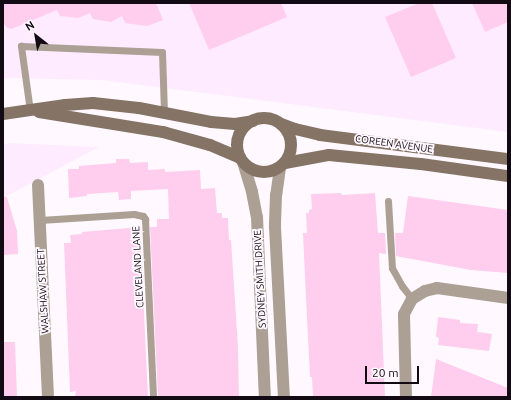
<!DOCTYPE html>
<html>
<head>
<meta charset="utf-8">
<style>
  body { margin:0 }
  #map { position:relative; width:511px; height:400px; overflow:hidden; background:#fff9ff; font-family:Ubuntu,sans-serif }
  div>[style] { position:absolute }
  .built>* { inset:0; background:#ffebff }
  .building>* { inset:0; background:#ffcded }
  .lane>* { height:7px; margin:-3.5px; padding:0 3.5px; transform-origin:3.5px; border-radius:3.5px; background:#aca095 }
  .street>* { height:12px; margin:-6px; padding:0 6px; transform-origin:6px; border-radius:6px; background:#aca095 }
  .secondary>* { height:12px; margin:-6px; padding:0 6px; transform-origin:6px; border-radius:6px; background:#857465 }
  .secondary>.ring { margin:-6px; padding:0; box-sizing:content-box; background:none; border:12px solid #857465; border-radius:50% }
  span { translate:-50% -50%; white-space:nowrap; text-align:center; line-height:1.15; -webkit-text-stroke:3.5px #fff9ff; paint-order:stroke }
  .street-label { font-size:10px; color:#130b14 }
  .frame { position:absolute; inset:0; border:4px solid #130b14; pointer-events:none }
  .north { position:absolute; left:16px; top:16px; width:40px; height:40px; -webkit-text-stroke:3px #fff9ff; paint-order:stroke; rotate:329deg; font-size:11px; font-weight:700; line-height:16px; text-align:center; color:#130b14 }
  .north::after { content:''; display:block; margin:auto; width:14px; height:18px; background:#130b14; clip-path:polygon(50% 0,100% 100%,50% 72%,0 100%) }
  .scale { position:absolute; left:365px; top:366px; width:54px; height:18px; box-sizing:border-box; border:2px solid #130b14; border-top:0; padding-left:5px; font-size:12px; line-height:14px; white-space:nowrap; color:#130b14; -webkit-text-stroke:3px #fff9ff; paint-order:stroke }
</style>
</head>
<body>
<div id="map">
  <div class="built">
    <div style="clip-path:polygon(3px 3px,508px 3px,508px 132px,102px 80px,3px 78px)"></div>
    <div style="clip-path:polygon(9px 143px,99px 147px,3px 198px,3px 145px)"></div>
  </div>
  <div class="building">
    <div style="clip-path:polygon(3px 3px,156px 3px,163px 20px,147px 26px,125px 23px,122px 16px,111px 22px,93px 19px,90px 13px,78px 18px,60px 16px,57px 10px,11px 29px,6px 27px,3px 21px)"></div>
    <div style="clip-path:polygon(189px 3px,281px 3px,287px 17px,209px 50px)"></div>
    <div style="clip-path:polygon(419px 3px,432px 3px,456px 58px,411px 77px,385px 17px)"></div>
    <div style="clip-path:polygon(472px 3px,508px 3px,508px 22px,485px 32px)"></div>
    <div style="clip-path:polygon(116px 159px,129px 159px,130px 163px,148px 162px,148px 170px,165px 169px,165px 172px,200px 170px,201px 189px,215px 188px,217px 213px,222px 213px,222px 218px,228px 218px,229px 240px,231px 240px,238px 347px,239px 397px,158px 397px,150px 227px,157px 227px,157px 219px,169px 219px,168px 189px,131px 191px,131px 199px,119px 200px,118px 192px,87px 194px,87px 196px,69px 198px,68px 169px,79px 169px,79px 166px,116px 163px)"></div>
    <div style="clip-path:polygon(341px 193px,342px 195px,375px 193px,378px 233px,385px 233px,386px 254px,379px 253px,385px 397px,313px 397px,312px 377px,310px 377px,306px 298px,303px 233px,307px 233px,306px 213px,309px 213px,309px 210px,312px 209px,311px 194px)"></div>
    <div style="clip-path:polygon(408px 196px,508px 210px,508px 273px,471px 270px,396px 256px,395px 233px,403px 233px)"></div>
    <div style="clip-path:polygon(3px 197px,7px 197px,17px 231px,18px 254px,3px 255px)"></div>
    <div style="clip-path:polygon(140px 227px,148px 397px,75px 397px,76px 391px,70px 392px,64px 243px,71px 243px,70px 235px,82px 234px,82px 232px)"></div>
    <div style="clip-path:polygon(438px 317px,460px 320px,460px 323px,478px 324px,477px 332px,492px 334px,489px 351px,438px 345px,439px 338px,436px 337px)"></div>
    <div style="clip-path:polygon(3px 342px,15px 342px,17px 397px,3px 397px)"></div>
    <div style="clip-path:polygon(436px 359px,508px 388px,508px 397px,431px 397px)"></div>
  </div>
  <div class="lane">
    <div style="left:30px;top:111px;width:66px;rotate:-97.9deg"></div>
    <div style="left:21px;top:46px;width:141px;rotate:2.4deg"></div>
    <div style="left:162px;top:52px;width:61px;rotate:88.1deg"></div>
    <div style="left:388px;top:201px;width:67px;rotate:86.6deg"></div>
    <div style="left:392px;top:268px;width:21px;rotate:61deg"></div>
    <div style="left:402px;top:286px;width:16px;rotate:52deg"></div>
    <div style="left:40px;top:220px;width:94px;rotate:-3.7deg"></div>
    <div style="left:134px;top:214px;width:9px;rotate:13deg"></div>
    <div style="left:143px;top:216px;width:4px;rotate:56deg"></div>
    <div style="left:145px;top:219px;width:178px;rotate:87.4deg"></div>
  </div>
  <div class="street">
    <div style="left:243px;top:162px;width:31px;rotate:73deg"></div>
    <div style="left:252px;top:192px;width:25px;rotate:79deg"></div>
    <div style="left:257px;top:217px;width:180px;rotate:87.5deg"></div>
    <div style="left:280px;top:168px;width:27px;rotate:98deg"></div>
    <div style="left:276px;top:195px;width:32px;rotate:92deg"></div>
    <div style="left:275px;top:227px;width:170px;rotate:87deg"></div>
    <div style="left:38px;top:185px;width:212px;rotate:87.3deg"></div>
    <div style="left:406px;top:397px;width:83px;rotate:-91.4deg"></div>
    <div style="left:404px;top:314px;width:17px;rotate:-62deg"></div>
    <div style="left:412px;top:299px;width:15px;rotate:-32deg"></div>
    <div style="left:425px;top:291px;width:12px;rotate:-14deg"></div>
    <div style="left:437px;top:288px;width:72px;rotate:8deg"></div>
  </div>
  <div class="secondary">
    <div style="left:39px;top:112px;width:126px;rotate:9.2deg"></div>
    <div style="left:163px;top:132px;width:49px;rotate:15.5deg"></div>
    <div style="left:210px;top:145px;width:33px;rotate:23deg"></div>
    <div style="left:3px;top:114px;width:63px;rotate:-8.3deg"></div>
    <div style="left:65px;top:105px;width:28px;rotate:-4deg"></div>
    <div style="left:93px;top:103px;width:46px;rotate:6.2deg"></div>
    <div style="left:139px;top:108px;width:73px;rotate:11deg"></div>
    <div style="left:211px;top:122px;width:24px;rotate:5deg"></div>
    <div style="left:235px;top:124px;width:18px;rotate:-9deg"></div>
    <div class="ring" style="left:237px;top:118px;width:42px;height:42px"></div>
    <div style="left:281px;top:124px;width:15px;rotate:20deg"></div>
    <div style="left:295px;top:129px;width:26px;rotate:13deg"></div>
    <div style="left:320px;top:135px;width:190px;rotate:7.3deg"></div>
    <div style="left:285px;top:163px;width:45px;rotate:-10.3deg"></div>
    <div style="left:329px;top:155px;width:92px;rotate:5.6deg"></div>
    <div style="left:421px;top:164px;width:88px;rotate:7.9deg"></div>
  </div>
  <div class="street-label">
    <span style="left:394px;top:144px;rotate:8deg">COREEN AVENUE</span>
    <span style="left:138px;top:267px;rotate:-93deg">CLEVELAND LANE</span>
    <span style="left:260px;top:279px;rotate:-93deg">SYDNEY SMITH DRIVE</span>
    <span style="left:43px;top:291px;rotate:-93deg">WALSHAW STREET</span>
  </div>
  <div class="frame"></div>
  <div class="north">N</div>
  <div class="scale">20 m</div>
</div>
</body>
</html>
